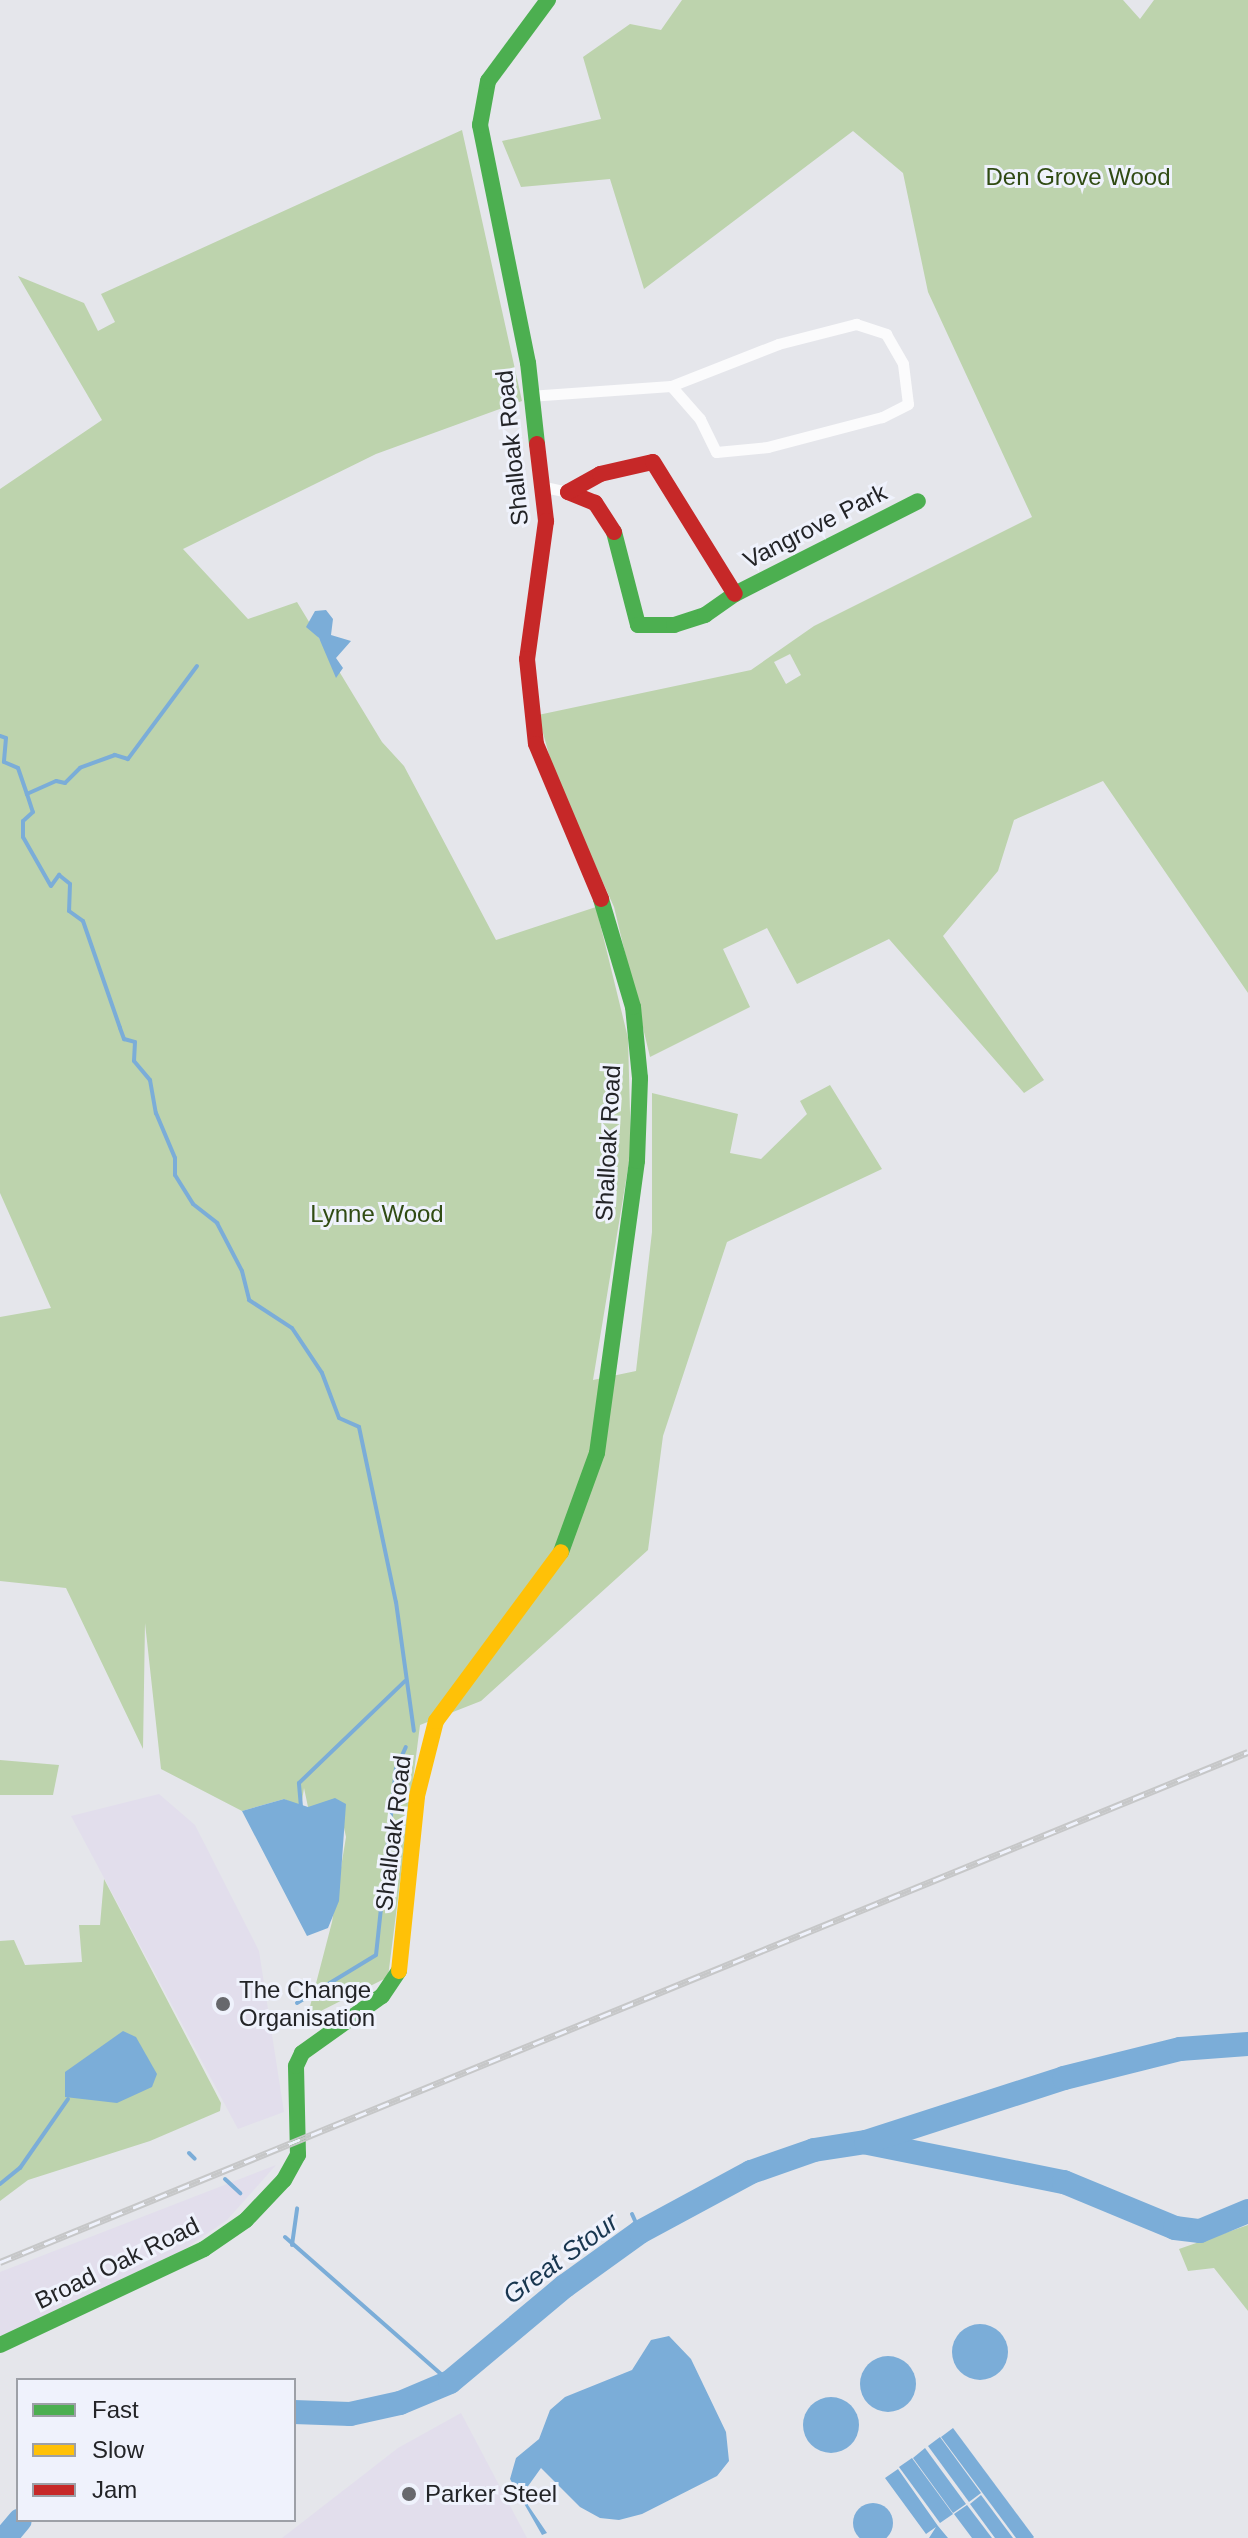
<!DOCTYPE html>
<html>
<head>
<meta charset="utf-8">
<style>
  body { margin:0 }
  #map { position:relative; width:1248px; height:2538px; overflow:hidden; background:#e5e6eb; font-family:Arial,sans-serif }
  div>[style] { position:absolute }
  .commercial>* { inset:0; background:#e2deec }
  .green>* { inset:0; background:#bdd3ad }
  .water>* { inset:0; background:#7badd8 }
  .round { border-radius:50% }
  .stream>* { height:4px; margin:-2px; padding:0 2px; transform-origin:2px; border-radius:2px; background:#7badd8 }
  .river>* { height:24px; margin:-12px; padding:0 12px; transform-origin:12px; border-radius:12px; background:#7badd8 }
  .street>* { height:11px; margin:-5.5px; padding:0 5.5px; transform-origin:5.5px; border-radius:5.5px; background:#fbfbfc }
  .fast>* { height:16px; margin:-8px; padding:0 8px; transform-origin:8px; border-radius:8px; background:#4caf50 }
  .slow>* { height:16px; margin:-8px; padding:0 8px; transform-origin:8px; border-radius:8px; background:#ffc107 }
  .jam>* { height:16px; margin:-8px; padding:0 8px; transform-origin:8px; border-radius:8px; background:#c62828 }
  .rail>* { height:7px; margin-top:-3.5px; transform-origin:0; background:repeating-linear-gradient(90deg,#eff2fc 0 12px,#c6c7c8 0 24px); box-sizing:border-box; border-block:2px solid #c6c7c8 }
  .dots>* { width:22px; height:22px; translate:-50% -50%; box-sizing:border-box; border:4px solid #eff2fc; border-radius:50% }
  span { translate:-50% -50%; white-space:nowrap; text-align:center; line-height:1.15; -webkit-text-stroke:6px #eff2fc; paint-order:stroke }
  .park-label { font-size:24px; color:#304b13 }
  .street-label { font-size:24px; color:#232427 }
  .poi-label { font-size:24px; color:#232427 }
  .left { translate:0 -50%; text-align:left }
  .water-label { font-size:26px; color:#18364f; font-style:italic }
  .legend { position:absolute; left:16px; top:2378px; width:280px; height:144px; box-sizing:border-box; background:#eff2fc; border:2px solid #9da0a7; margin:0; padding:10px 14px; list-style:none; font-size:24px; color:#232427 }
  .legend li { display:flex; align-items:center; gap:16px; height:40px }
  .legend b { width:40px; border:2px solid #9da0a7 }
</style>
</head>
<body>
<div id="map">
  <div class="commercial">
    <div style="clip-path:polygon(159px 1794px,195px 1825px,259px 1951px,284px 2112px,238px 2129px,71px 1816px)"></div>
    <div style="clip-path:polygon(276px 2165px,227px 2220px,167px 2261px,0 2339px,0 2272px)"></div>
    <div style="clip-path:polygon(461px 2413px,527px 2538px,282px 2538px,398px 2448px)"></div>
  </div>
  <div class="green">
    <div style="clip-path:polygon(evenodd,682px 0,1123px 0,1140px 19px,1154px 0,1248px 0,1248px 993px,1103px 781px,1014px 820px,998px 871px,943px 936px,1044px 1080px,1024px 1093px,889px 939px,797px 984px,767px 928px,723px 949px,750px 1007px,650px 1057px,614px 907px,555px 776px,538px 715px,751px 670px,814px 626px,1032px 517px,928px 292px,903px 173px,853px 131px,644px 289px,610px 179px,521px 187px,502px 141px,601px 119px,583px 57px,630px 24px,661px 30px,682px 0,790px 654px,801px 675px,786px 684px,774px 662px,790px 654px)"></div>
    <div style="clip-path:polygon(462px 130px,522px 401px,376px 454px,183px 549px,248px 619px,297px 602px,382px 742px,404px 766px,496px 940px,596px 907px,628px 1038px,631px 1150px,593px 1380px,636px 1371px,652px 1232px,652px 1093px,738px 1114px,730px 1153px,761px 1159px,807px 1114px,800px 1101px,830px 1085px,882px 1169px,727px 1242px,663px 1436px,648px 1550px,481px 1701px,420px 1725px,388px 1977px,307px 2018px,332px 1922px,346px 1837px,342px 1818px,308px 1807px,304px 1788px,301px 1807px,284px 1799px,242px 1811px,161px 1769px,145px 1623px,143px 1749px,66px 1588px,0 1581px,0 1317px,51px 1308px,0 1193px,0 489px,102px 420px,18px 276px,84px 303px,98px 331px,115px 322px,101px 294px)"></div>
    <div style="clip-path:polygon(0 1760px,59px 1765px,53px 1795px,0 1795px)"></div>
    <div style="clip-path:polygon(104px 1879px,221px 2103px,220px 2111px,150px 2141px,28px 2180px,0 2201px,0 1941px,14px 1940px,25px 1965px,82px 1962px,79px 1925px,100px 1925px)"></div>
    <div style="clip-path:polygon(1248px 2225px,1248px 2311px,1214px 2268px,1188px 2271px,1179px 2249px)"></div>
  </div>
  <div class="water">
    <div style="clip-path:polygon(326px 610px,333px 619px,331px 635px,351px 641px,336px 658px,343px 668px,336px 678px,319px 638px,306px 627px,315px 611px)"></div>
    <div style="clip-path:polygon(335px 1798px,346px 1804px,339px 1901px,328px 1928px,307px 1936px,242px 1811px,284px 1799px,308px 1807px)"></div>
    <div style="clip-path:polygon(123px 2031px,136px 2037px,157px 2074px,152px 2087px,117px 2103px,65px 2097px,65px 2072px)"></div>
    <div class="round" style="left:952px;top:2324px;width:56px;height:56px"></div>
    <div style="clip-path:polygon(669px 2336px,691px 2359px,726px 2432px,729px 2461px,717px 2476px,642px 2514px,619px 2520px,600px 2518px,580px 2507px,541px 2468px,526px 2489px,528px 2505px,547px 2533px,542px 2535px,510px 2479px,516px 2458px,539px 2439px,550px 2410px,565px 2397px,632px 2370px,651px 2340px)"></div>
    <div class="round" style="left:860px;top:2356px;width:56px;height:56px"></div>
    <div class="round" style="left:803px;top:2397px;width:56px;height:56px"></div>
    <div style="clip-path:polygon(953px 2428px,1034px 2537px,1033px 2538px,1016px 2538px,941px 2437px)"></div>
    <div style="clip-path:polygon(940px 2437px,981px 2493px,969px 2502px,928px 2446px)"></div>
    <div style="clip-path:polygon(925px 2448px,966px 2504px,953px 2513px,913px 2458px)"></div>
    <div style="clip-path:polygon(912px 2458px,953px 2514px,940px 2523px,899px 2467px)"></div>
    <div style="clip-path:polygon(898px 2469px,938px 2526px,948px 2538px,929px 2538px,936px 2527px,926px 2534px,885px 2478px)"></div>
    <div style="clip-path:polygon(981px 2495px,1013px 2538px,995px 2538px,970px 2504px)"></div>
    <div class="round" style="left:853px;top:2503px;width:40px;height:40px"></div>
    <div style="clip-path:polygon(967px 2505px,992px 2538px,972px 2538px,954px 2514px)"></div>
  </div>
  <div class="stream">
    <div style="left:197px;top:666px;width:116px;rotate:126.6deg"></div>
    <div style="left:128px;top:759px;width:14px;rotate:-163deg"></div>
    <div style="left:115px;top:755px;width:37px;rotate:160deg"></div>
    <div style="left:80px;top:768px;width:21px;rotate:135deg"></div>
    <div style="left:65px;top:783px;width:9px;rotate:-167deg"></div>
    <div style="left:56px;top:781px;width:32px;rotate:156deg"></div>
    <div style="left:27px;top:794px;width:19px;rotate:72deg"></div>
    <div style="left:33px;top:812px;width:13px;rotate:138deg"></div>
    <div style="left:23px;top:821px;width:16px;rotate:90deg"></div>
    <div style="left:23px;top:837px;width:56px;rotate:60.3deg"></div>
    <div style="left:51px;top:886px;width:14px;rotate:-54deg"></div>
    <div style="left:59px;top:875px;width:14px;rotate:39deg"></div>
    <div style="left:70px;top:884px;width:27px;rotate:92deg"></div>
    <div style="left:69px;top:911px;width:17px;rotate:36deg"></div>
    <div style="left:83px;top:921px;width:113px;rotate:70.9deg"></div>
    <div style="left:120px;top:1028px;width:12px;rotate:70deg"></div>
    <div style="left:124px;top:1039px;width:11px;rotate:15deg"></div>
    <div style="left:135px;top:1042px;width:19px;rotate:93deg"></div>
    <div style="left:134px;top:1061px;width:25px;rotate:50deg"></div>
    <div style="left:150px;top:1080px;width:34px;rotate:80deg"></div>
    <div style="left:156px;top:1113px;width:49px;rotate:67.1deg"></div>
    <div style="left:175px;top:1158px;width:17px;rotate:90deg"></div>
    <div style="left:175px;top:1175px;width:34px;rotate:58deg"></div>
    <div style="left:193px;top:1204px;width:31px;rotate:38deg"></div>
    <div style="left:217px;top:1223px;width:54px;rotate:62.5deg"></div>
    <div style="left:242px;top:1271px;width:30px;rotate:76deg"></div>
    <div style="left:249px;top:1300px;width:51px;rotate:33.1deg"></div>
    <div style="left:292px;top:1328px;width:54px;rotate:56.3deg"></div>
    <div style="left:322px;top:1373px;width:48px;rotate:69.3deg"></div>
    <div style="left:339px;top:1418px;width:22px;rotate:24deg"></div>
    <div style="left:359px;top:1427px;width:179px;rotate:78.1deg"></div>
    <div style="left:396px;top:1602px;width:130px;rotate:82.1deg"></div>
    <div style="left:0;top:736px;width:6px;rotate:18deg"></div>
    <div style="left:6px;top:738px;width:24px;rotate:95deg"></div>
    <div style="left:4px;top:762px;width:15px;rotate:23deg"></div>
    <div style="left:18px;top:768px;width:28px;rotate:71deg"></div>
    <div style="left:301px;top:1807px;width:24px;rotate:-95deg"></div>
    <div style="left:299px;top:1783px;width:147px;rotate:-43.9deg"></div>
    <div style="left:297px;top:2003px;width:92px;rotate:-31.3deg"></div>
    <div style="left:376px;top:1955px;width:187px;rotate:-83.9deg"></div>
    <div style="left:396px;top:1769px;width:24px;rotate:-66deg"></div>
    <div style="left:189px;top:2153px;width:8px;rotate:45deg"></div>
    <div style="left:225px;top:2179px;width:21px;rotate:43deg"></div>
    <div style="left:0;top:2184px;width:26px;rotate:-39deg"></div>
    <div style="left:20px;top:2168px;width:84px;rotate:-55.2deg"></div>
    <div style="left:632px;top:2214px;width:20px;rotate:66deg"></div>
    <div style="left:285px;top:2237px;width:220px;rotate:41.3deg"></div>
    <div style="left:292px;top:2245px;width:37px;rotate:-82deg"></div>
  </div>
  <div class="river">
    <div style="left:868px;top:2143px;width:200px;rotate:11.3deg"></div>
    <div style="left:1064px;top:2182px;width:120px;rotate:22.5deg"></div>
    <div style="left:1175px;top:2228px;width:25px;rotate:7deg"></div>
    <div style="left:1200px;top:2231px;width:52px;rotate:-22.6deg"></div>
    <div style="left:294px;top:2412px;width:56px;rotate:2deg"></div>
    <div style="left:350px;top:2414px;width:51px;rotate:-12.4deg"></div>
    <div style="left:400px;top:2403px;width:54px;rotate:-22.8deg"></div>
    <div style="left:450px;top:2382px;width:150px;rotate:-39.9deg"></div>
    <div style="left:565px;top:2286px;width:92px;rotate:-35.8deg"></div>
    <div style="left:640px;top:2232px;width:126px;rotate:-28.4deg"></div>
    <div style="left:751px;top:2172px;width:67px;rotate:-19.2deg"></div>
    <div style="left:814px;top:2150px;width:53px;rotate:-8.7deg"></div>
    <div style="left:866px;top:2142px;width:208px;rotate:-17.9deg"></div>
    <div style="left:1064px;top:2078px;width:120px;rotate:-14deg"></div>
    <div style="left:1180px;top:2049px;width:68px;rotate:-4.2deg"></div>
    <div style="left:5px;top:2538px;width:23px;rotate:-50deg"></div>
  </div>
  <div class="street">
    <div style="left:856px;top:324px;width:32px;rotate:18deg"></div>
    <div style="left:886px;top:334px;width:34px;rotate:60deg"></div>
    <div style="left:903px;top:364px;width:40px;rotate:82.9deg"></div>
    <div style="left:908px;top:404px;width:29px;rotate:153deg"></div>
    <div style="left:882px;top:417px;width:118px;rotate:165.3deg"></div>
    <div style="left:768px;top:447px;width:52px;rotate:174.5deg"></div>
    <div style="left:716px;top:452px;width:37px;rotate:-116deg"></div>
    <div style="left:700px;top:419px;width:44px;rotate:-131.3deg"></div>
    <div style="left:671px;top:386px;width:115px;rotate:-21.4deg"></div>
    <div style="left:778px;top:344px;width:81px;rotate:-14.4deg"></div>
    <div style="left:529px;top:396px;width:142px;rotate:-4deg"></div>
    <div style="left:540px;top:486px;width:29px;rotate:12deg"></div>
  </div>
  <div class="fast">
    <div style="left:537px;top:444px;width:81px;rotate:-96.3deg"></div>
    <div style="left:528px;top:363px;width:243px;rotate:-101.4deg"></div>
    <div style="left:480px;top:125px;width:45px;rotate:-79.7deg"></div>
    <div style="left:488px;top:81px;width:101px;rotate:-53.5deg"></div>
    <div style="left:614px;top:532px;width:96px;rotate:75.5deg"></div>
    <div style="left:638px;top:625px;width:36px"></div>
    <div style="left:674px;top:625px;width:33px;rotate:-18deg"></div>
    <div style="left:705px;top:615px;width:37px;rotate:-35deg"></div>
    <div style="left:735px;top:594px;width:205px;rotate:-26.9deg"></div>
    <div style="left:561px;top:1552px;width:105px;rotate:-70deg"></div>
    <div style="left:597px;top:1453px;width:295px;rotate:-82.2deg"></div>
    <div style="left:637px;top:1161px;width:83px;rotate:-87.9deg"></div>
    <div style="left:640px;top:1078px;width:71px;rotate:-95.6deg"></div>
    <div style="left:633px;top:1007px;width:113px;rotate:-106.5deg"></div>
    <div style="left:0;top:2345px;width:225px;rotate:-25.2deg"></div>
    <div style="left:204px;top:2249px;width:51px;rotate:-34.6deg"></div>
    <div style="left:246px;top:2220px;width:55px;rotate:-46.5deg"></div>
    <div style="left:284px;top:2180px;width:29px;rotate:-61deg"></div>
    <div style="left:298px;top:2155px;width:89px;rotate:-91.3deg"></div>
    <div style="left:296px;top:2066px;width:14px;rotate:-65deg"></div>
    <div style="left:302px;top:2053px;width:98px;rotate:-35.5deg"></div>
    <div style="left:382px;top:1996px;width:30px;rotate:-56deg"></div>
  </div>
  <div class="slow">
    <div style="left:399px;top:1971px;width:176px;rotate:-84.1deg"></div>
    <div style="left:417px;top:1796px;width:77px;rotate:-75.8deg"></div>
    <div style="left:436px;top:1721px;width:210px;rotate:-53.5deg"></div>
  </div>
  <div class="jam">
    <div style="left:537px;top:444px;width:78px;rotate:83.3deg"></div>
    <div style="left:546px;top:521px;width:139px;rotate:97.8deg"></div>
    <div style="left:527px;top:659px;width:85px;rotate:84deg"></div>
    <div style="left:536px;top:744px;width:168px;rotate:67.2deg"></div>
    <div style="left:614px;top:532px;width:35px;rotate:-123deg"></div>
    <div style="left:595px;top:503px;width:29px;rotate:-158deg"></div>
    <div style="left:568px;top:492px;width:37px;rotate:-29deg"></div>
    <div style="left:600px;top:474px;width:54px;rotate:-12.8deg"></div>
    <div style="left:653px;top:462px;width:155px;rotate:58.2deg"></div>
  </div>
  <div class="rail">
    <div style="left:0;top:2262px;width:1348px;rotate:-22.23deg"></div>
  </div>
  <div class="dots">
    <div style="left:223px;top:2004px;background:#67686c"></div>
    <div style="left:409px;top:2494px;background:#67686c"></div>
  </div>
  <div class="park-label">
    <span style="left:1078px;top:177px">Den Grove Wood</span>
    <span style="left:377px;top:1214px">Lynne Wood</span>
  </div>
  <div class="street-label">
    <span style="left:512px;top:448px;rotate:-96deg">Shalloak Road</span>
    <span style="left:815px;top:526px;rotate:-27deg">Vangrove Park</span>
    <span style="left:608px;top:1143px;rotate:-87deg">Shalloak Road</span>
    <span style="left:393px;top:1833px;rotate:-83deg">Shalloak Road</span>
    <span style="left:117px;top:2263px;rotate:-26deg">Broad Oak Road</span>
  </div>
  <div class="poi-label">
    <span class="left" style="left:239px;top:2004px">The Change<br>Organisation</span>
    <span class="left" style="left:425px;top:2494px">Parker Steel</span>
  </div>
  <div class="water-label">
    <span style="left:561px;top:2259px;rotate:-36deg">Great Stour</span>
  </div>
  <ul class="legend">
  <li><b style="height:10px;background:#4caf50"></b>Fast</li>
  <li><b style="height:10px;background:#ffc107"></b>Slow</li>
  <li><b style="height:10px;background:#c62828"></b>Jam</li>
  </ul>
</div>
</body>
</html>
